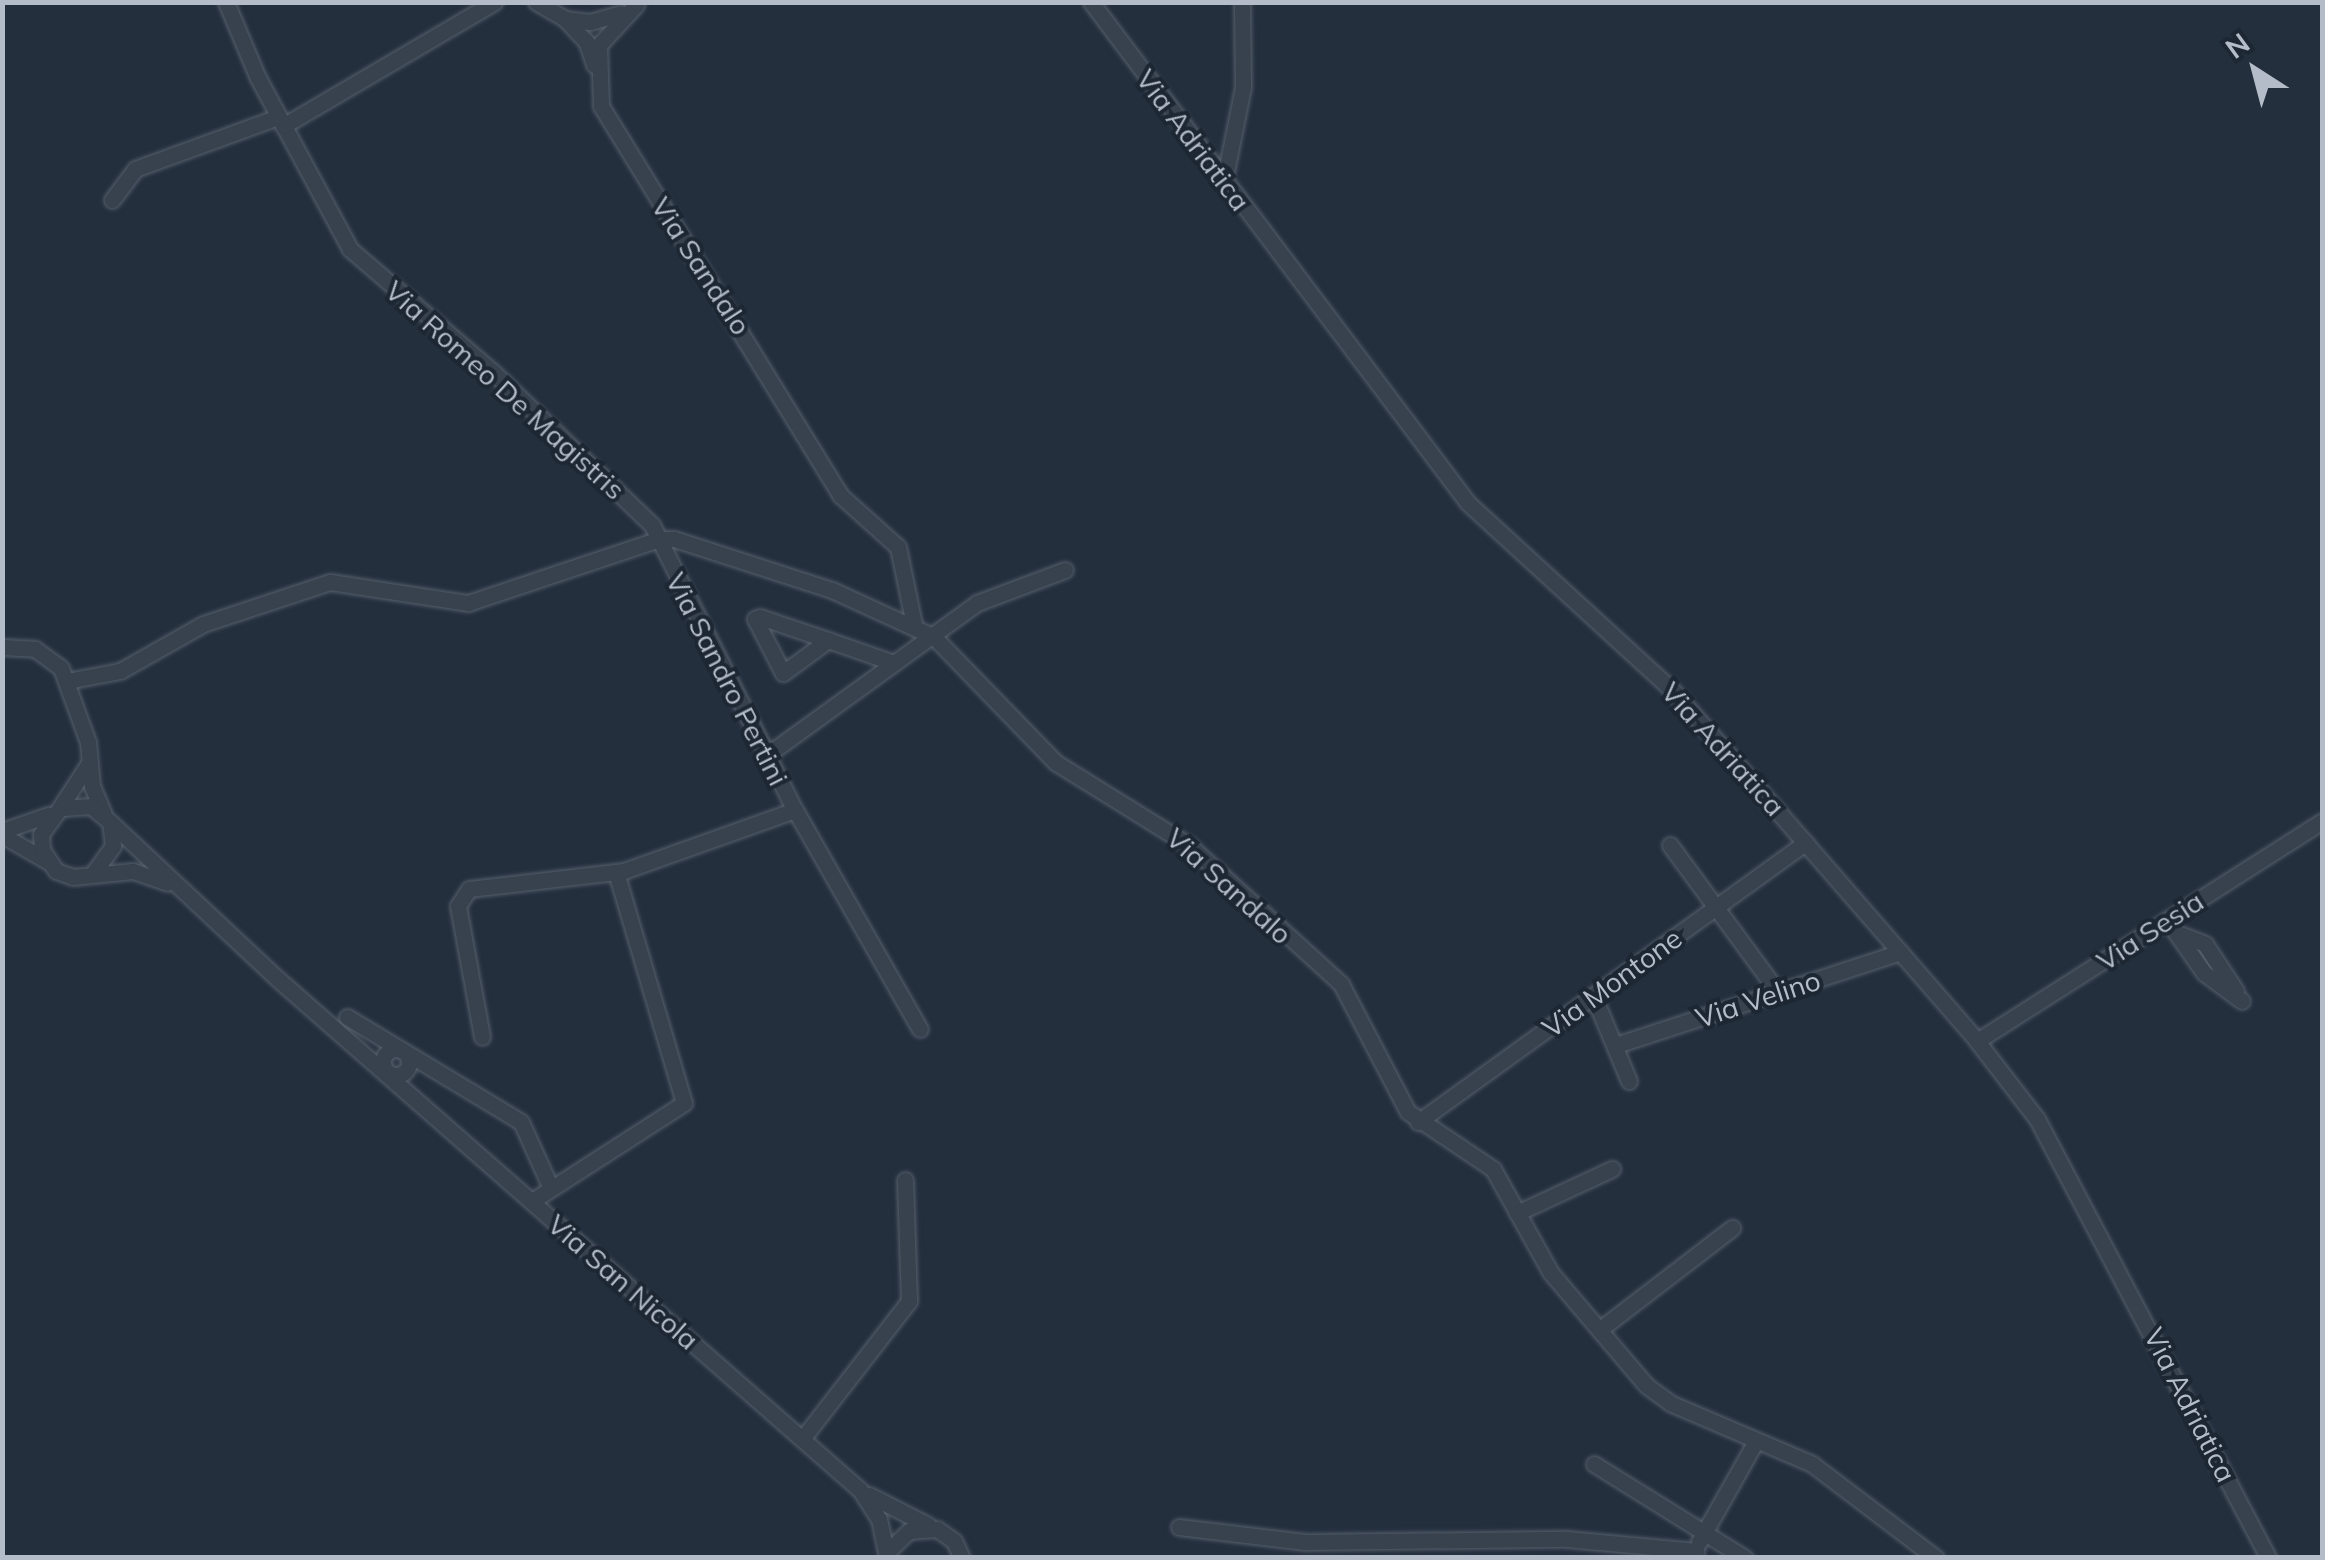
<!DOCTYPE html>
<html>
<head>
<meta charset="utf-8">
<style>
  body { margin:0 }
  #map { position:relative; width:2325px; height:1560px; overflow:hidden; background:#242f3e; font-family:Mulish,sans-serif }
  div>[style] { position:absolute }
  .roads { filter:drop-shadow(0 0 2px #565f6c) drop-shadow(0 0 2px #565f6c) }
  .minor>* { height:15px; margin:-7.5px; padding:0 7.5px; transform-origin:7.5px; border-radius:7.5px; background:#38414e }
  .minor>.ring { margin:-7.5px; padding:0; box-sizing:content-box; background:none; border:15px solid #38414e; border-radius:50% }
  span { translate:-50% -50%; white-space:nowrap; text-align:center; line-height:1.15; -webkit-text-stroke:8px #1d2633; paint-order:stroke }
  .street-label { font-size:28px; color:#b4bcc9 }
  .frame { position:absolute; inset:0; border:5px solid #b4bcc9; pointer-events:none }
  .north { position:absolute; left:2205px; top:20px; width:100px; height:100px; -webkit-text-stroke:8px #1d2633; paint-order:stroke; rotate:324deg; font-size:28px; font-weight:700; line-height:40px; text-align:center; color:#b4bcc9 }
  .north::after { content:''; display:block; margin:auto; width:35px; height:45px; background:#b4bcc9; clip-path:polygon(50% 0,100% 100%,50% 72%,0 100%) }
</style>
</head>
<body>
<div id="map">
  <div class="roads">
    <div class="minor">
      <div style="left:226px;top:2px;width:82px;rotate:67.2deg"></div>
      <div style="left:258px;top:78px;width:194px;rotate:61.7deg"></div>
      <div style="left:350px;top:249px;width:189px;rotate:40.7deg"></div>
      <div style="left:493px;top:372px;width:221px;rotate:43.9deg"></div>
      <div style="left:652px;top:525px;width:16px;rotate:63deg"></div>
      <div style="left:659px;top:539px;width:15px"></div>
      <div style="left:674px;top:539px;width:166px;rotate:17.9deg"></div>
      <div style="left:832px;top:590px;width:112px;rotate:24.7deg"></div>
      <div style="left:934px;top:637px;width:174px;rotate:45.9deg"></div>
      <div style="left:1055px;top:762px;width:159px;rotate:31.9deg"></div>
      <div style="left:1190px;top:846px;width:205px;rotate:42.4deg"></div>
      <div style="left:1341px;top:984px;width:144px;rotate:62.4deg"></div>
      <div style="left:1408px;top:1112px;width:102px;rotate:33.8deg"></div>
      <div style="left:1493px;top:1169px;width:119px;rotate:60.9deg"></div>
      <div style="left:1551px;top:1273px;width:148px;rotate:49.7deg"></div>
      <div style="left:1647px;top:1386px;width:29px;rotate:36deg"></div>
      <div style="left:1670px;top:1403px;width:155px;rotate:23.2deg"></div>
      <div style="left:1812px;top:1464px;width:156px;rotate:37.2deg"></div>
      <div style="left:536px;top:2px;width:34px;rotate:30deg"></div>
      <div style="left:565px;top:19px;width:25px;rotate:7deg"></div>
      <div style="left:590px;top:22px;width:32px;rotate:-16deg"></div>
      <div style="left:1091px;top:2px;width:627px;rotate:53.04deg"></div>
      <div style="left:1468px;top:503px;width:280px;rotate:42.5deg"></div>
      <div style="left:1674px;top:692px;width:462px;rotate:49deg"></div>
      <div style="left:1977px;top:1041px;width:98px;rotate:52.4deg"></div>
      <div style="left:2037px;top:1119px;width:496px;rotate:62.2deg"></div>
      <div style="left:636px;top:5px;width:54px;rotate:132.8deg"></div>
      <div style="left:599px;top:45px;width:61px;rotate:88.1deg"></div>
      <div style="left:601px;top:106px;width:457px;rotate:58.4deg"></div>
      <div style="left:840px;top:495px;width:78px;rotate:41.9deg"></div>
      <div style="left:898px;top:547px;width:79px;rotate:78.3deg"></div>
      <div style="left:565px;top:19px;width:33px;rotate:47deg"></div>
      <div style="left:587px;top:43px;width:23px;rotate:72deg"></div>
      <div style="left:283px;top:126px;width:245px;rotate:-30.4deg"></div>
      <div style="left:1224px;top:182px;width:97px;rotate:-78.7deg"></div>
      <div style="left:1243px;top:87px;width:85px;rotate:-90.7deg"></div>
      <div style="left:112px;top:200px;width:39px;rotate:-53deg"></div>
      <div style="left:135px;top:169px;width:152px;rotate:-20deg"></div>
      <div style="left:828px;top:640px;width:56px;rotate:143.7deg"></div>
      <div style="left:783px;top:673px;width:61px;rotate:-117.4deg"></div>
      <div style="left:755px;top:619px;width:5px;rotate:-22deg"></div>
      <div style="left:760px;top:617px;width:72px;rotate:18.7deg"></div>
      <div style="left:828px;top:640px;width:70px;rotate:19.2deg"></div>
      <div style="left:2px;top:647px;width:33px;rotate:3deg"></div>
      <div style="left:35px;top:649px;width:32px;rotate:36deg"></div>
      <div style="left:61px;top:668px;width:79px;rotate:70deg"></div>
      <div style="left:88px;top:742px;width:44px;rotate:84.8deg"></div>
      <div style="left:92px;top:786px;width:30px;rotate:67deg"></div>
      <div style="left:67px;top:681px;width:54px;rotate:-10.7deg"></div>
      <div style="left:120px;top:671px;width:95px;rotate:-29.5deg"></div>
      <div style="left:203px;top:624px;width:134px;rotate:-18.3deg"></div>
      <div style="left:330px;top:582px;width:140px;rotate:8.7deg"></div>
      <div style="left:468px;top:603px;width:201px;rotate:-18.5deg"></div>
      <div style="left:659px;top:539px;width:303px;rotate:63.4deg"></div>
      <div style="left:795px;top:810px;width:182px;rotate:160.4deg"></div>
      <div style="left:624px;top:871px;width:156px;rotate:173.4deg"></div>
      <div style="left:469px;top:889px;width:20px;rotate:123deg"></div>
      <div style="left:458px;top:906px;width:133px;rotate:79.6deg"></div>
      <div style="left:767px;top:755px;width:259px;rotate:-35.9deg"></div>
      <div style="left:977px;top:603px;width:94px;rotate:-20.6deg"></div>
      <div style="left:61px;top:806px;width:51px;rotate:-56.9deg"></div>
      <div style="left:795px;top:810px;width:252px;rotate:60.3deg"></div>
      <div style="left:110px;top:822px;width:233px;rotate:43.1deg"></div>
      <div style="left:280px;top:981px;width:772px;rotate:41.27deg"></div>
      <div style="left:860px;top:1490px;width:35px;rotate:57deg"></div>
      <div style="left:879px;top:1519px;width:40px;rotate:78deg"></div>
      <div style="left:2px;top:831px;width:49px;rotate:-19.2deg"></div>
      <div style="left:2px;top:835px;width:52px;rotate:30deg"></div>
      <div style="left:1670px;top:845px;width:182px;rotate:53.7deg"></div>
      <div style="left:94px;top:872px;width:32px;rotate:-54deg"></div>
      <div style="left:113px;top:846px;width:24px;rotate:-97deg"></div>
      <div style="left:110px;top:822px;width:25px;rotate:-140deg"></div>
      <div style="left:91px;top:806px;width:31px;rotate:176deg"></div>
      <div style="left:60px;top:808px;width:32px;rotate:126deg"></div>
      <div style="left:41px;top:834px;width:16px;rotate:86deg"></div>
      <div style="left:42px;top:850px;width:25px;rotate:56deg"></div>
      <div style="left:56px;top:871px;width:18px;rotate:19deg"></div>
      <div style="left:73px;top:877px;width:60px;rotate:-5.7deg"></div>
      <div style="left:133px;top:871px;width:36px;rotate:19deg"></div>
      <div style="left:2167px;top:920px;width:65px;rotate:55.1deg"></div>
      <div style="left:2204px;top:973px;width:47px;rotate:36.4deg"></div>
      <div style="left:2177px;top:933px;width:30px;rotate:21deg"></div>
      <div style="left:2205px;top:944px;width:56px;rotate:56.6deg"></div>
      <div style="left:1594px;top:997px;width:91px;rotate:67.4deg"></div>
      <div style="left:347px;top:1017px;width:203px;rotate:31.1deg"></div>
      <div style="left:521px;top:1122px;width:72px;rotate:65.6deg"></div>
      <div style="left:1977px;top:1041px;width:409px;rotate:-32.5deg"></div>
      <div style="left:1616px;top:1045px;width:299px;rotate:-18.1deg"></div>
      <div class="ring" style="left:383px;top:1049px;width:11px;height:11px"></div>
      <div style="left:1418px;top:1122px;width:478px;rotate:-35.8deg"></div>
      <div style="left:532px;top:1201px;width:181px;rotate:-32.8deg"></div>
      <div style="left:684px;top:1103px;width:241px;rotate:-106.4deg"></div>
      <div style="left:1517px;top:1213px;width:105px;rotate:-24.9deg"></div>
      <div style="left:1599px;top:1330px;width:168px;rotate:-37.5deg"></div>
      <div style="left:802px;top:1439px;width:175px;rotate:-52.2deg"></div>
      <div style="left:909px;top:1301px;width:121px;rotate:-91.9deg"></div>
      <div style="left:1594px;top:1464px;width:178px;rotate:31.9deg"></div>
      <div style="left:869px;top:1495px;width:66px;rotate:27deg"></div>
      <div style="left:1179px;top:1527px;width:127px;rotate:6.8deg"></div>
      <div style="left:1305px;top:1542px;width:262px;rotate:-0.7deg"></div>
      <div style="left:1567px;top:1539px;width:130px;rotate:5.3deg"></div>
      <div style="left:1699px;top:1542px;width:116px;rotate:-60.6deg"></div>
      <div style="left:888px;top:1551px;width:29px;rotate:-44deg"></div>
      <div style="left:909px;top:1531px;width:28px;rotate:-4deg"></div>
      <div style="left:937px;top:1529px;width:21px;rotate:35deg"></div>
      <div style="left:954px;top:1541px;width:19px;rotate:65deg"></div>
    </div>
  </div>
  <div class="street-label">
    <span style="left:1193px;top:140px;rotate:53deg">Via Adriatica</span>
    <span style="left:701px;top:266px;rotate:57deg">Via Sandalo</span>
    <span style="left:505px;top:390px;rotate:42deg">Via Romeo De Magistris</span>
    <span style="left:727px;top:679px;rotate:63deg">Via Sandro Pertini</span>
    <span style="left:1723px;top:749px;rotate:48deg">Via Adriatica</span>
    <span style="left:1229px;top:886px;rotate:42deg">Via Sandalo</span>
    <span style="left:2150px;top:931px;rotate:-33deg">Via Sesia</span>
    <span style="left:1612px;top:983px;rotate:-36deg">Via Montone</span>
    <span style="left:1758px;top:999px;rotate:-18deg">Via Velino</span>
    <span style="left:623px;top:1282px;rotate:41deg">Via San Nicola</span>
    <span style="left:2190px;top:1405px;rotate:63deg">Via Adriatica</span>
  </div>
  <div class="frame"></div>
  <div class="north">N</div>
</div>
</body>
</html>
